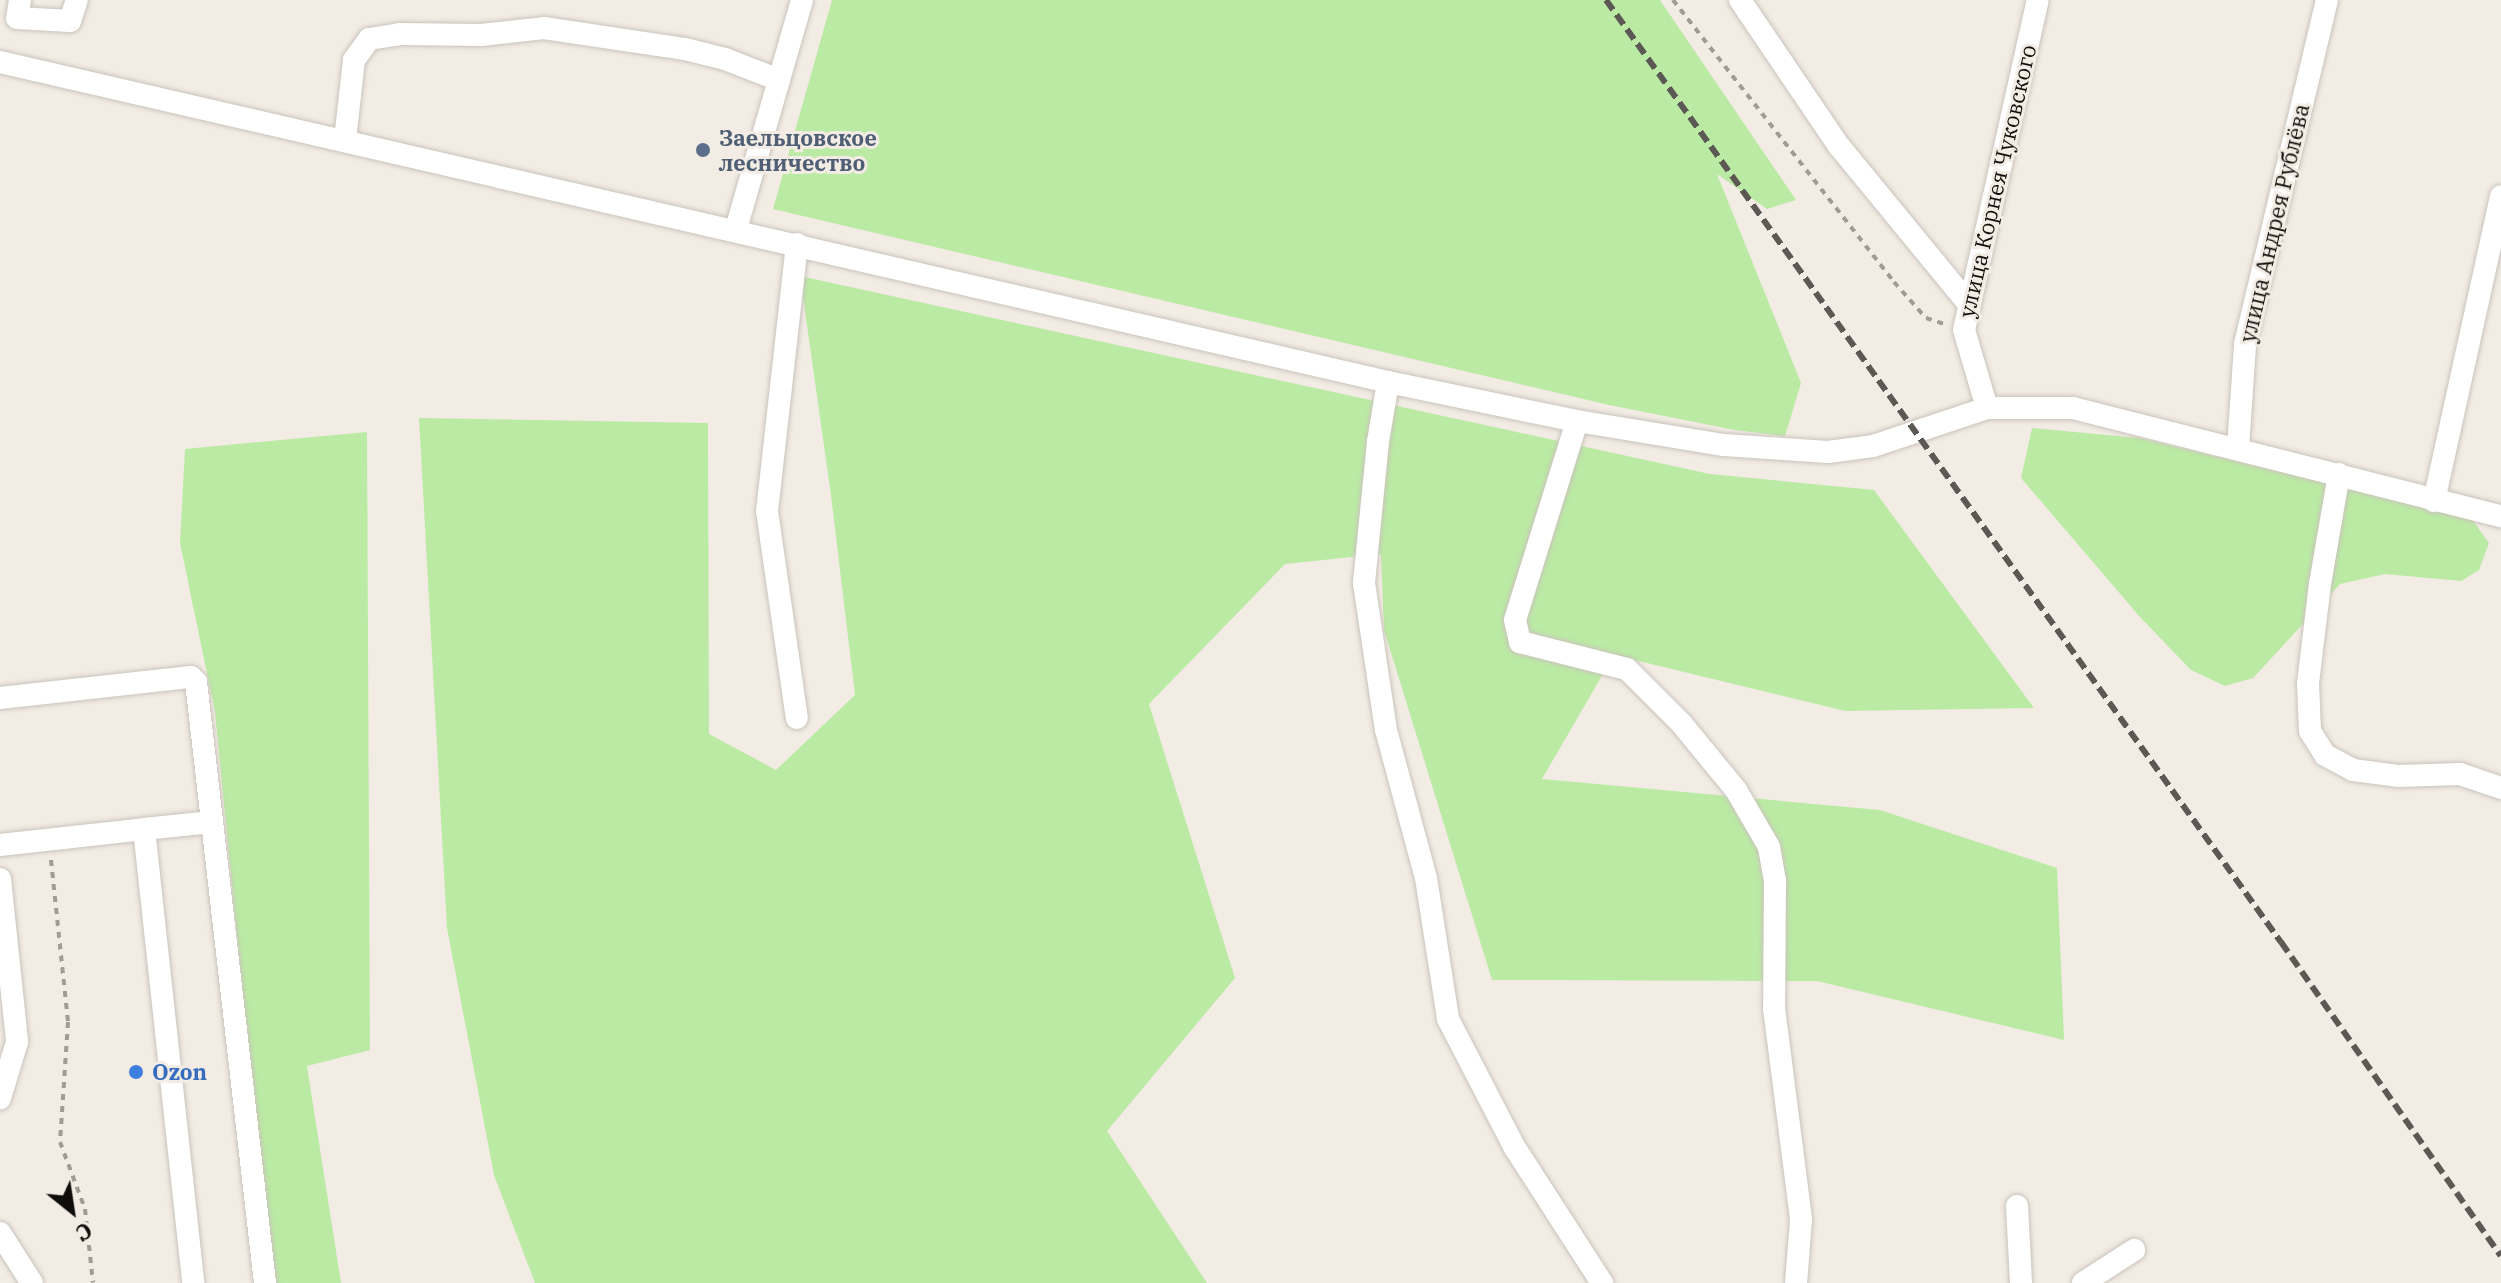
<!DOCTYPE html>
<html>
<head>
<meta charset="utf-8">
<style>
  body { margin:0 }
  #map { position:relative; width:2501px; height:1283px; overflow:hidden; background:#f2ece4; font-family:"IBM Plex Serif",serif }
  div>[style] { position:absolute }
  .green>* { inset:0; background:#bbeaa4 }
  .path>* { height:4px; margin-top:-2px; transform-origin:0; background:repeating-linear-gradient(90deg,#a09c95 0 6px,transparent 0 12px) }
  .roads { filter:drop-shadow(0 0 2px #cac3bc) drop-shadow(0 0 2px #cac3bc) }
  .minor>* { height:22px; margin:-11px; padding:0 11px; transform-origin:11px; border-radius:11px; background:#fff }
  .rail>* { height:6px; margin-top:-3px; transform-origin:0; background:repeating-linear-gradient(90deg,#5c5854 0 12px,transparent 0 18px) }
  .dots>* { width:22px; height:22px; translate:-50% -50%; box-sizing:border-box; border:4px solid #f2ece4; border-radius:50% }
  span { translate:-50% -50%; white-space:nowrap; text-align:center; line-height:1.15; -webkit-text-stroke:6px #f2ece4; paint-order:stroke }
  .service-label { font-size:22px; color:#4e5e75; font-weight:700 }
  .left { translate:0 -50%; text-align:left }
  .street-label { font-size:22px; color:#100e0b }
  .shop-label { font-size:22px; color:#366cbe; font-weight:700 }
  .north { position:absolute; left:32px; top:1171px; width:80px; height:80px; -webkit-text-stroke:6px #f2ece4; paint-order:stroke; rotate:150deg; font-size:22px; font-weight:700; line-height:32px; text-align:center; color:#100e0b }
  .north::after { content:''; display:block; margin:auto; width:28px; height:36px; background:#100e0b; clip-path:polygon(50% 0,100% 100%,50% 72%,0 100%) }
</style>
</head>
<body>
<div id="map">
  <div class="green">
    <div style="clip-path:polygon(832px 0,1660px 0,1796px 200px,1767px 209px,1717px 174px,1801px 383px,1785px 436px,1735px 430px,1609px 405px,773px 209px)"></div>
    <div style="clip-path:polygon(800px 276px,1710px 474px,1874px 490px,2034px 708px,1845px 711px,1614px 655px,1542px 779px,1880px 810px,2057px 868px,2064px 1040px,1817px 981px,1492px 980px,1384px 630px,1381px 554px,1285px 564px,1149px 704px,1235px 978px,1107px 1131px,1207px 1283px,535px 1283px,494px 1175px,447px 928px,419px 418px,708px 423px,709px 734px,776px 770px,855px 695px,831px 495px)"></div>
    <div style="clip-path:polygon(2032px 428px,2139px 438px,2471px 518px,2489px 543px,2479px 570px,2461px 581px,2385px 574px,2340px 584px,2253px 678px,2225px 686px,2191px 670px,2140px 617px,2021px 478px)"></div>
    <div style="clip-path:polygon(367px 432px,370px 1050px,307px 1066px,341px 1283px,276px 1283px,253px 1098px,215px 712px,180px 543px,185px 449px)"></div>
  </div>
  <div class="path">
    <div style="left:1673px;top:0;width:358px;rotate:51.9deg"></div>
    <div style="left:1894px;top:282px;width:48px;rotate:48.4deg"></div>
    <div style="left:1926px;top:318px;width:19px;rotate:18deg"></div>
    <div style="left:51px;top:860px;width:163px;rotate:84deg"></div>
    <div style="left:68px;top:1022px;width:120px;rotate:93.8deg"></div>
    <div style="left:60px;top:1142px;width:72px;rotate:69.5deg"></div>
    <div style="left:85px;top:1209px;width:74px;rotate:83.8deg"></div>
  </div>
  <div class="roads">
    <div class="minor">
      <div style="left:20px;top:0;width:18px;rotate:99deg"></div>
      <div style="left:17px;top:18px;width:53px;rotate:3.2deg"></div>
      <div style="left:70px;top:21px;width:22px;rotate:-72deg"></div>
      <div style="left:1740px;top:0;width:176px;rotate:55.9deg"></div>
      <div style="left:1839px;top:146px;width:205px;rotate:50.6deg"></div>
      <div style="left:0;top:62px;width:1424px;rotate:12.98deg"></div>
      <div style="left:1388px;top:382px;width:193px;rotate:11.7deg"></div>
      <div style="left:1577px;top:421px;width:149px;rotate:9.3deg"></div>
      <div style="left:1724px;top:445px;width:104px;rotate:3.9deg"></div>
      <div style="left:1828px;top:452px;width:45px;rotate:-7.6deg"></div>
      <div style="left:1873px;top:446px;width:120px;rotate:-18.4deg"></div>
      <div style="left:1987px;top:408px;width:86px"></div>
      <div style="left:2073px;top:408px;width:441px;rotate:14.2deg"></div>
      <div style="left:345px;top:140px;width:81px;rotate:-83.6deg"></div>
      <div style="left:354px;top:60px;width:26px;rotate:-54deg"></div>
      <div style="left:369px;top:39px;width:30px;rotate:-9deg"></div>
      <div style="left:399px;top:34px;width:82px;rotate:0.7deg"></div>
      <div style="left:481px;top:35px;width:63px;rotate:-6.3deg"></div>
      <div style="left:544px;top:28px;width:143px;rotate:8.5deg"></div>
      <div style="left:685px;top:49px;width:41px;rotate:14deg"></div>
      <div style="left:725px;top:59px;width:58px;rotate:21.3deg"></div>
      <div style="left:736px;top:229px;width:238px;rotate:-73.9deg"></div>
      <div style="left:797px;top:244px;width:269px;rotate:96.4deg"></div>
      <div style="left:767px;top:511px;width:209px;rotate:81.8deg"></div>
      <div style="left:1388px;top:382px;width:61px;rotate:99.5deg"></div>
      <div style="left:1378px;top:442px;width:142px;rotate:95.7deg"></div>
      <div style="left:1364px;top:583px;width:149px;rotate:81.5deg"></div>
      <div style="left:1386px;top:730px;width:153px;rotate:74.9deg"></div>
      <div style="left:1426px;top:878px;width:143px;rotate:81.1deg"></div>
      <div style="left:1448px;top:1019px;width:145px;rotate:62.6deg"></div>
      <div style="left:1515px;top:1148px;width:161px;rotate:57.2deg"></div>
      <div style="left:1987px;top:408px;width:81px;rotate:-106.4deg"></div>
      <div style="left:1964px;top:330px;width:338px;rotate:-77.4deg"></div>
      <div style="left:1577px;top:421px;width:208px;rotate:107.3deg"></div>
      <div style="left:1515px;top:620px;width:23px;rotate:77deg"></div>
      <div style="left:1520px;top:642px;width:110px;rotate:14.2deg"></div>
      <div style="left:1627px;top:669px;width:76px;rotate:45deg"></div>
      <div style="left:1681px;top:723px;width:87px;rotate:50.6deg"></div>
      <div style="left:1736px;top:790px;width:66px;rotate:59.9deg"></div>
      <div style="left:1769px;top:847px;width:34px;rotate:80deg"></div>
      <div style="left:1775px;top:880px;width:128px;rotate:90.4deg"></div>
      <div style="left:1774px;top:1008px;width:214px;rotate:82.7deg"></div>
      <div style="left:1801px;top:1220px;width:63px;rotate:94.5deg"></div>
      <div style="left:2238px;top:448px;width:104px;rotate:-86.1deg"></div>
      <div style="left:2245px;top:344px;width:354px;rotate:-76.6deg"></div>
      <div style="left:2339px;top:474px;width:112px;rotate:99.8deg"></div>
      <div style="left:2320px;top:584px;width:100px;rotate:96.9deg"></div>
      <div style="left:2308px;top:683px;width:48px;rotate:87.6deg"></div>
      <div style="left:2310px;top:731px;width:28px;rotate:58deg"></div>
      <div style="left:2325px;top:755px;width:32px;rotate:28deg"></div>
      <div style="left:2353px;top:770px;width:45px;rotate:7.6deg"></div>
      <div style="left:2398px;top:776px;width:62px;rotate:-1.8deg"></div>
      <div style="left:2460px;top:774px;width:43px;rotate:18.9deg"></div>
      <div style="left:2434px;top:501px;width:312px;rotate:-77.6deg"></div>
      <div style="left:0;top:698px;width:192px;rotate:-6.3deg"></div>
      <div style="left:191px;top:677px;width:7px;rotate:45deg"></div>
      <div style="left:196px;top:682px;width:605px;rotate:83.45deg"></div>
      <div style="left:144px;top:829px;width:68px;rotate:-5.9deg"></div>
      <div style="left:0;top:845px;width:145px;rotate:-6.3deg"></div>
      <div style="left:144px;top:829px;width:457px;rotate:83.8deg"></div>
      <div style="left:0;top:879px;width:164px;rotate:84deg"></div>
      <div style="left:17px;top:1042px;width:59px;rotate:106.9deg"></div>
      <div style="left:2017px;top:1206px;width:77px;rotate:87deg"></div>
      <div style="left:0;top:1233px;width:59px;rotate:57.4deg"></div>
      <div style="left:2083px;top:1283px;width:61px;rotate:-32.9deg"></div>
    </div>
  </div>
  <div class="rail">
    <div style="left:1606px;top:0;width:1159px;rotate:54.38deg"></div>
    <div style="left:2281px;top:942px;width:383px;rotate:55deg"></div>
  </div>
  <div class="dots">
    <div style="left:703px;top:150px;background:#5c6f8a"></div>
    <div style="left:136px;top:1072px;background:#3f7fe0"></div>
  </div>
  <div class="service-label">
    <span class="left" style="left:719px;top:150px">Заельцовское<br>лесничество</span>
  </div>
  <div class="street-label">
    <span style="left:1997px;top:181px;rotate:-77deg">улица Корнея Чуковского</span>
    <span style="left:2274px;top:223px;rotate:-77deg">улица Андрея Рублёва</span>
  </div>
  <div class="shop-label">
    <span class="left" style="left:152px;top:1072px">Ozon</span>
  </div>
  <div class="north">С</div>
</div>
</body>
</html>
